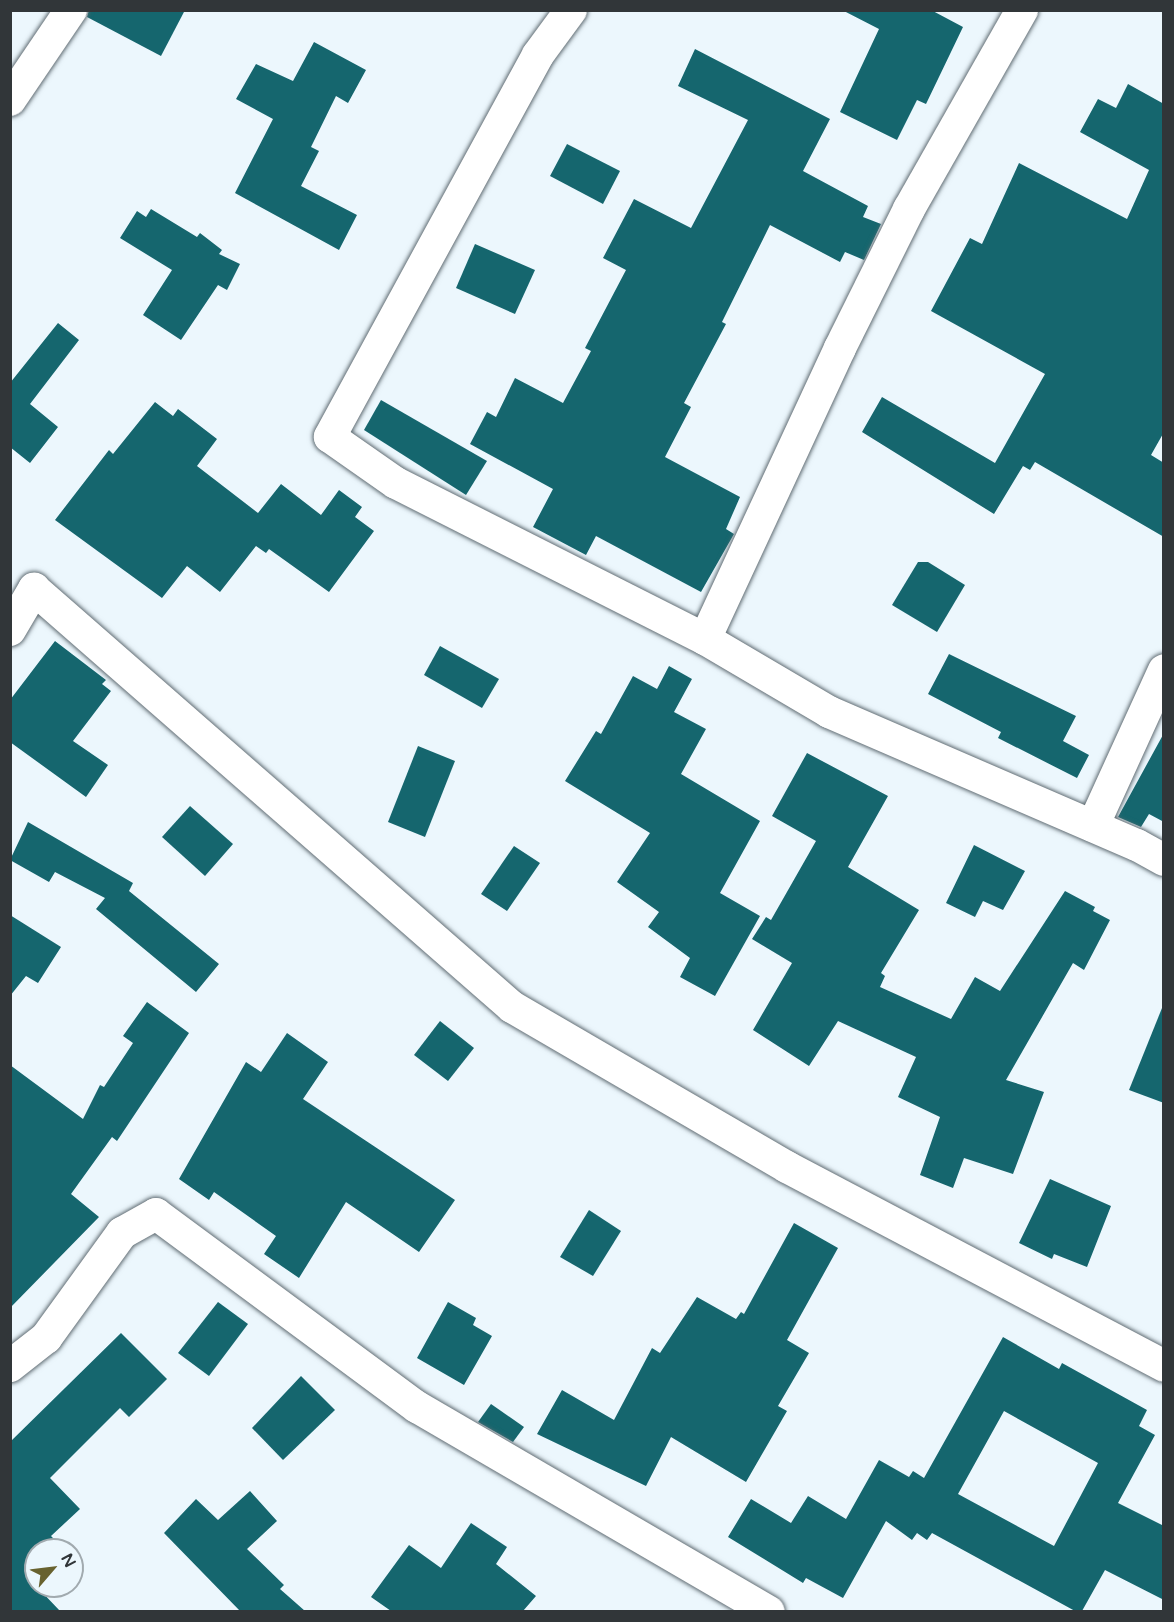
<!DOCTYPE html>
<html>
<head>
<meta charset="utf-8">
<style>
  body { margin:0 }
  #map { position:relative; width:1174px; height:1622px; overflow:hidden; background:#ecf7fd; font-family:"Varela Round",sans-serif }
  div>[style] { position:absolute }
  .building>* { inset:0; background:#15666e }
  .roads { filter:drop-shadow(0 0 2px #616d74) drop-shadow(0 0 2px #616d74) }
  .minor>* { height:32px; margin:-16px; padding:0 16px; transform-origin:16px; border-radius:16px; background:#fff }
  span { translate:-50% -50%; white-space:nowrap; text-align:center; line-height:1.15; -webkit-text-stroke:6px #ecf7fd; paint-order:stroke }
  .frame { position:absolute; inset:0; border:12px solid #313639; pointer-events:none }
  .north { position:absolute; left:24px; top:1538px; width:60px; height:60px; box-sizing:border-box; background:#ecf7fd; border:2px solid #a1aaaf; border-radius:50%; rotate:62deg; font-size:16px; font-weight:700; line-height:24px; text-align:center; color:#313639 }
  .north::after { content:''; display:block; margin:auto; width:21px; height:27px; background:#68622f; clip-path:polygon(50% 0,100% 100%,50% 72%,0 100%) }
</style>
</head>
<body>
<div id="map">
  <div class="building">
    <div style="clip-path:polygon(89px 10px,185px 10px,161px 56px,87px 17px)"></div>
    <div style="clip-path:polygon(842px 10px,931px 10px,963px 27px,926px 104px,917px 100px,897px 140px,840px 112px,879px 29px)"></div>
    <div style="clip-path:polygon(314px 42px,366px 70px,348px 103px,336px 96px,311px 147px,319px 151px,301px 186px,357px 215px,339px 250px,235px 193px,273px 119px,236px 99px,256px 64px,293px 81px)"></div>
    <div style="clip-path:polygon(695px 49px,830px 119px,803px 171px,868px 206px,863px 217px,881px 224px,864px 260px,845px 252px,840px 262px,770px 225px,722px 322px,726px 324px,684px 403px,691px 407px,665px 457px,740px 497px,726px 529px,734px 534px,701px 592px,596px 536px,586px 555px,533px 527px,553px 489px,470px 444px,487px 412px,496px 417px,515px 378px,563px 403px,591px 351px,585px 348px,626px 270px,603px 258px,634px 199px,691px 228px,748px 120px,678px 86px)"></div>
    <div style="clip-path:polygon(1128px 84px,1164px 104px,1164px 432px,1151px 455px,1164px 463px,1164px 537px,1035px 462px,1030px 470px,1023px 466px,994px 514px,862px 432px,882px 397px,995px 463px,1045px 374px,931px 311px,970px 238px,982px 244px,1019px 163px,1127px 219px,1149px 170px,1080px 132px,1098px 99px,1116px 108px)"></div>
    <div style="clip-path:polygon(567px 144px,620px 171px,603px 204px,550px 176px)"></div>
    <div style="clip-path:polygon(151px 209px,197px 237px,200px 233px,222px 250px,219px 254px,240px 264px,227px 290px,218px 285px,181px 340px,143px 315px,172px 270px,120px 238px,137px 211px,146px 217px)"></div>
    <div style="clip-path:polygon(475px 244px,535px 270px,515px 314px,456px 288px)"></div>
    <div style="clip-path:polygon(58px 323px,79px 340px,30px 404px,58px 427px,30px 463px,10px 447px,10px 383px)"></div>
    <div style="clip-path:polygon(381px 400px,487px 461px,466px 495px,364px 430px)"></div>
    <div style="clip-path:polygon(155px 402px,173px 416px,178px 409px,217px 439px,197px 466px,258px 513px,281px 484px,321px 515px,339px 490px,362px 507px,355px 517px,374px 531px,329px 592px,269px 549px,266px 553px,256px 546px,220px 592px,187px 566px,162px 598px,55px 520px,109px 450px,113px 454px)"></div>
    <div style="clip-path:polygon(918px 562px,928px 562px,965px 585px,937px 632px,892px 605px)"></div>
    <div style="clip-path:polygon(55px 641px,106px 680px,102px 684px,111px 691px,73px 741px,108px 765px,86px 797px,10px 742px,10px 700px)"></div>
    <div style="clip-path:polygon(440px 646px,499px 679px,482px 708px,424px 675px)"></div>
    <div style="clip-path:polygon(949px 654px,1076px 716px,1063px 741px,1089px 755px,1077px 778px,998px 738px,1001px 732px,928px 694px)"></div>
    <div style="clip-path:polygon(669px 666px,692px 679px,674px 712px,706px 729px,681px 774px,760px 821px,720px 893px,760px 916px,715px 996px,680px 977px,690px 958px,648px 927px,659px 912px,617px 882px,650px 833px,565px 781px,596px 731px,601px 734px,633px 676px,657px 689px)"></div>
    <div style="clip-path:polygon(1164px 733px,1164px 822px,1149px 814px,1141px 827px,1118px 817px)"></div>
    <div style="clip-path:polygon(418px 746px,455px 761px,425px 837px,388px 822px)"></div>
    <div style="clip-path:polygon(807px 753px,888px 796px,848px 867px,919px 910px,881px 973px,885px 976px,880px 987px,951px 1019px,975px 977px,1000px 991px,1065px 891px,1095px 907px,1093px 911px,1110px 920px,1084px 970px,1073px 963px,1006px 1080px,1044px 1092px,1013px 1174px,964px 1158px,953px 1188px,920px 1175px,940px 1117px,898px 1097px,916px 1057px,838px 1021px,809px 1066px,753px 1030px,792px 963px,752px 939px,766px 917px,771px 920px,816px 841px,772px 816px)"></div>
    <div style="clip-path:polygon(190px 806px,233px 844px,205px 876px,162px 837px)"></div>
    <div style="clip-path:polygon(28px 822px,133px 883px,129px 891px,219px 964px,196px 992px,96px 909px,105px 898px,55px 872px,49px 882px,10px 860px)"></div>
    <div style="clip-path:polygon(974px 845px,1025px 871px,1003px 910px,983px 901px,975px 917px,946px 903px)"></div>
    <div style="clip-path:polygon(514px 846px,540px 863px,507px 911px,481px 894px)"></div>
    <div style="clip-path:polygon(10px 915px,61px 947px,38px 983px,26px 976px,10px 996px)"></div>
    <div style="clip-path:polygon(147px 1002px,189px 1033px,117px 1141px,112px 1137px,71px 1194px,99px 1217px,10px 1308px,10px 1065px,83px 1119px,100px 1085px,104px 1087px,133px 1043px,123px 1036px)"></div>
    <div style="clip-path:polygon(1162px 1008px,1164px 1008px,1164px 1103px,1129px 1090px)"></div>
    <div style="clip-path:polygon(440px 1021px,474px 1048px,448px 1081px,414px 1055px)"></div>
    <div style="clip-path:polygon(287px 1033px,328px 1062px,303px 1099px,455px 1200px,419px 1252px,346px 1202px,299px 1278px,264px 1254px,276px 1236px,214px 1192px,209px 1200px,179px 1179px,246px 1062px,261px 1072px)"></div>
    <div style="clip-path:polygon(1050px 1179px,1111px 1206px,1087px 1267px,1054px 1254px,1052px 1259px,1019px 1243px)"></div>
    <div style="clip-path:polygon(589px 1210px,621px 1231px,593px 1276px,560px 1257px)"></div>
    <div style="clip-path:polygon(794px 1223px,838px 1248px,787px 1340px,809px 1353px,778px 1406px,787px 1411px,746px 1482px,671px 1437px,646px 1486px,537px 1434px,562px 1390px,614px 1420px,652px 1348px,660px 1353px,697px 1297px,736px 1319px,741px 1312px,744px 1314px)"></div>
    <div style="clip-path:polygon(218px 1302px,248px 1324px,209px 1376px,178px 1353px)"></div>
    <div style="clip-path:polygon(448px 1302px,476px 1318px,473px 1325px,492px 1336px,464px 1385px,417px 1358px)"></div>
    <div style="clip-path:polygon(121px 1333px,167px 1379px,129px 1417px,120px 1408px,50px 1478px,80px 1509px,51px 1536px,65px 1550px,36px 1550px,36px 1586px,43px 1586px,39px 1589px,60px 1611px,10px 1611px,10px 1442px)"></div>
    <div style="clip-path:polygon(evenodd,1003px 1337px,1059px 1369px,1062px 1363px,1147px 1410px,1139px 1426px,1155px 1435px,1118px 1503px,1164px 1526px,1164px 1600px,1105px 1570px,1082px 1611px,1075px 1611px,932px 1533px,927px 1540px,917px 1533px,912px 1540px,886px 1521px,843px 1598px,806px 1578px,803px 1583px,728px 1537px,751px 1499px,791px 1523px,808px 1496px,846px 1519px,879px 1460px,909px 1477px,913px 1471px,924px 1478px,1003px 1337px,1004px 1411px,1098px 1463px,1054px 1546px,958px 1494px,1004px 1411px)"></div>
    <div style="clip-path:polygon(301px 1376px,335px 1410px,283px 1460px,252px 1428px)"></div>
    <div style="clip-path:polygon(491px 1404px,524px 1427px,513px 1442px,478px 1422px)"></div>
    <div style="clip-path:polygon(250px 1491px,277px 1521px,247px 1549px,284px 1585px,280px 1589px,305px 1611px,240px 1611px,164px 1533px,196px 1499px,218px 1520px)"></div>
    <div style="clip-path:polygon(471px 1523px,507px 1547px,496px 1564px,536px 1596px,523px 1611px,391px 1611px,371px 1597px,409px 1545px,441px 1568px)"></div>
  </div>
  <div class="roads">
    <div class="minor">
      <div style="left:571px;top:10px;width:56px;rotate:126.3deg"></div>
      <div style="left:538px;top:55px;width:435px;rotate:118.6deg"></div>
      <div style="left:330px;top:437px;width:80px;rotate:34.9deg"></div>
      <div style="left:396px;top:483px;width:346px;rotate:26.8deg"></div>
      <div style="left:705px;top:639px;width:144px;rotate:30.5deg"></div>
      <div style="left:829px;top:712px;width:335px;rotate:23.4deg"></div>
      <div style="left:1137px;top:845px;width:31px;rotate:29deg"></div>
      <div style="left:10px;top:100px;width:109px;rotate:-55.9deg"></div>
      <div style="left:10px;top:630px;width:48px;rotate:-59.7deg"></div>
      <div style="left:34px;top:589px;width:635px;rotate:41.17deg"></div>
      <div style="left:512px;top:1007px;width:318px;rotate:30.2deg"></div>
      <div style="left:787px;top:1167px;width:426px;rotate:27.8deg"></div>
      <div style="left:705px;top:639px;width:321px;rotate:-65.1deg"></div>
      <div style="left:840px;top:348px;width:155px;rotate:-63.6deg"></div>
      <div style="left:909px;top:209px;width:229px;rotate:-60.4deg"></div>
      <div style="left:1093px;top:826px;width:171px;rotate:-65.5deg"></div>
      <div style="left:10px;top:1366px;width:46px;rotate:-37.9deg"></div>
      <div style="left:46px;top:1338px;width:130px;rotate:-54.1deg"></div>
      <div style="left:122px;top:1233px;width:39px;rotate:-29deg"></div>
      <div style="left:156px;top:1214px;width:325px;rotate:36.5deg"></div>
      <div style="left:417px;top:1407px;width:407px;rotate:30.2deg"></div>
    </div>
  </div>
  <div class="frame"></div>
  <div class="north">N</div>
</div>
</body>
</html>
